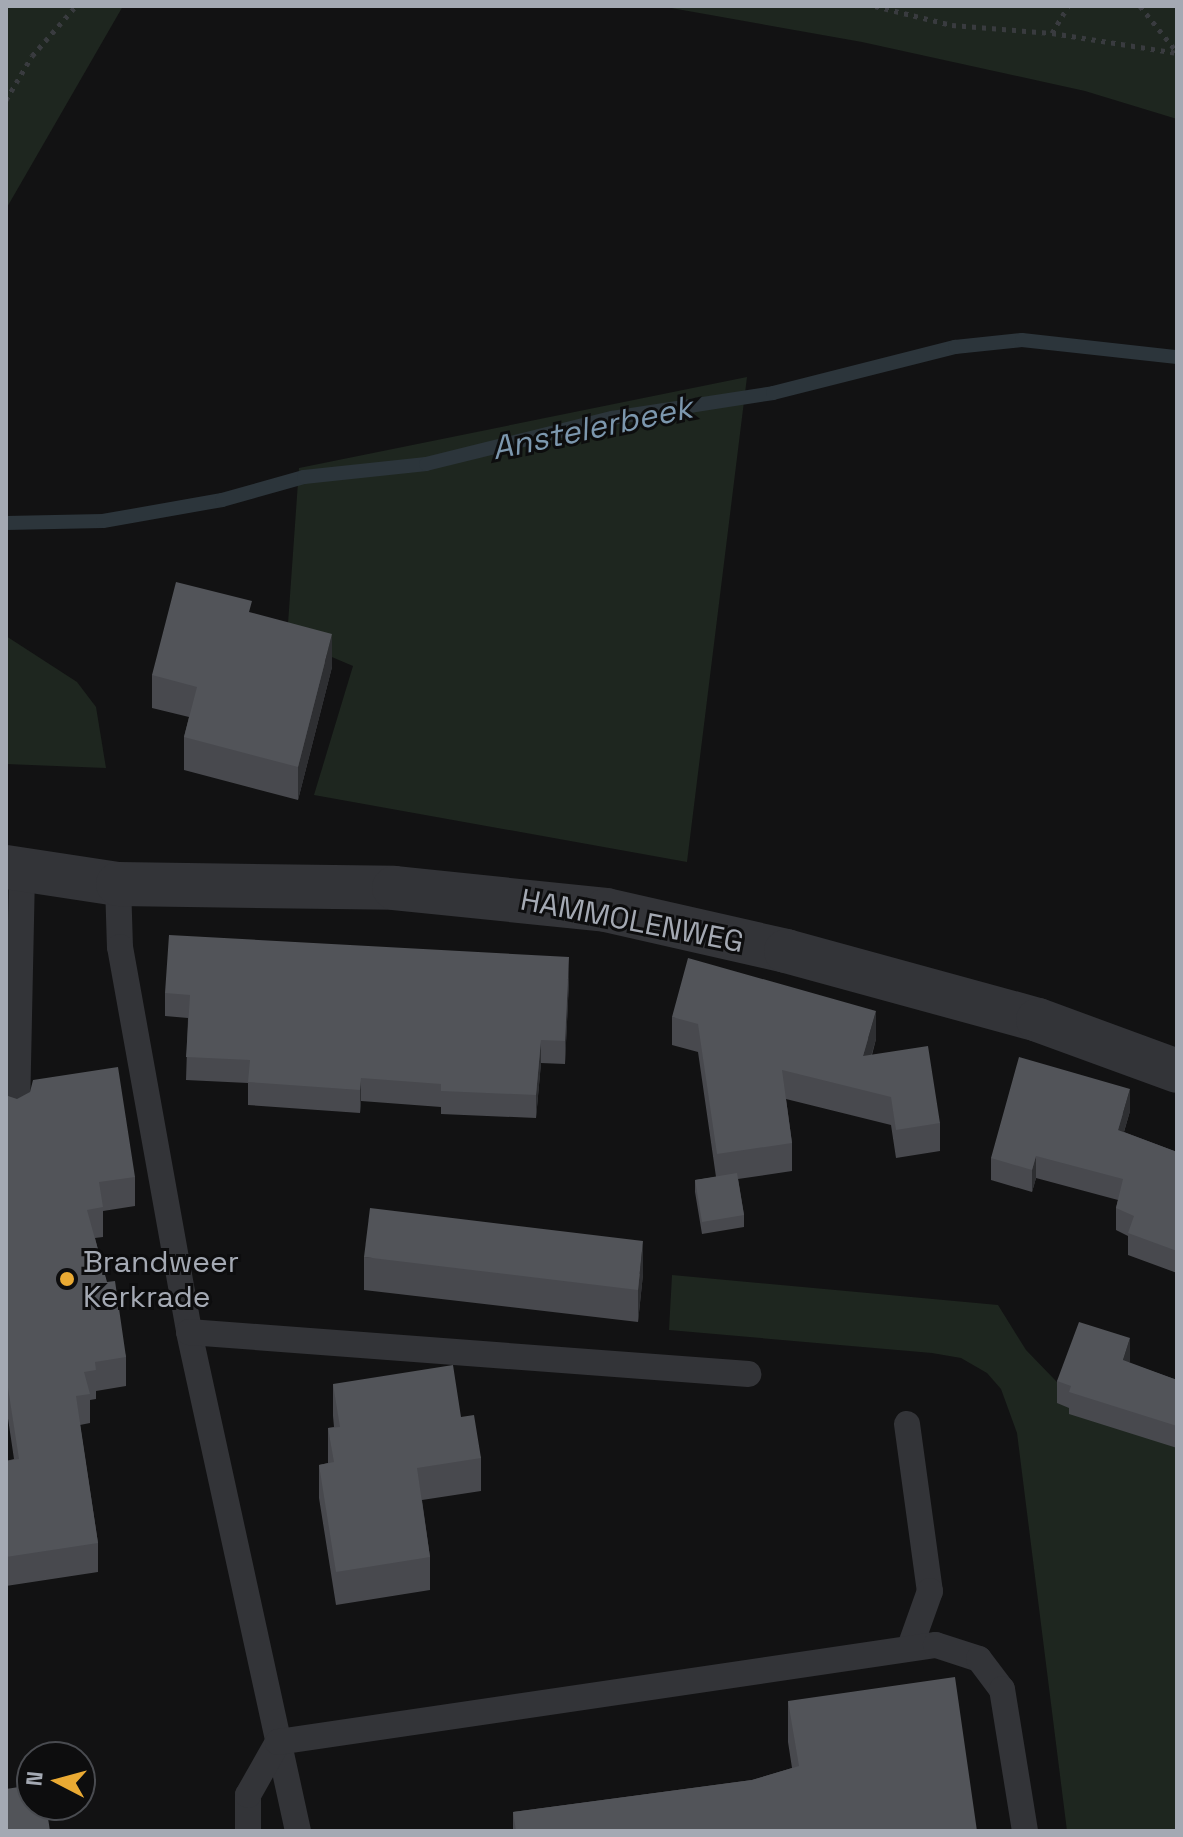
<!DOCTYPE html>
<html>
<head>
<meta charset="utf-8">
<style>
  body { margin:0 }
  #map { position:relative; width:1183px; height:1837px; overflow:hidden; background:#121213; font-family:"Space Grotesk",sans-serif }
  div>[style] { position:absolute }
  .green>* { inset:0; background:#1e261f }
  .stream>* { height:14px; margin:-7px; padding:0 7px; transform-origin:7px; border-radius:7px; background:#2c353b }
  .path>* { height:5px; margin-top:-2.5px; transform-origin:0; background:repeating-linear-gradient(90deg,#393b3f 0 4px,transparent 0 10px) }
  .service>* { height:26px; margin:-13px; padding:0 13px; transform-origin:13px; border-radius:13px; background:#333438 }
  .tertiary>* { height:44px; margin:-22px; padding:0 22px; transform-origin:22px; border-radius:22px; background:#333438 }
  .wall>* { inset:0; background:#48494e }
  .shaded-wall>* { inset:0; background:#2e2f32 }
  .building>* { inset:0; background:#525459 }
  .dots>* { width:22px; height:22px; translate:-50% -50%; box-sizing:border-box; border:4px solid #0d0d0e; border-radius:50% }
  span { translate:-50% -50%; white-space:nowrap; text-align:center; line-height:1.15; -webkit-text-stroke:6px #0d0d0e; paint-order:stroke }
  .street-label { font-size:30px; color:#a4a9b3 }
  .poi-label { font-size:30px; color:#a4a9b3 }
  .left { translate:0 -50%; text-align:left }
  .water-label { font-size:32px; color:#7c97ae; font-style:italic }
  .frame { position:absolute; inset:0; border:8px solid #a4a9b3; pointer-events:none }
  .north { position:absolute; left:16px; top:1741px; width:80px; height:80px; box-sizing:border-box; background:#0d0d0e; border:2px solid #494b50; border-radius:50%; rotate:276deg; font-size:22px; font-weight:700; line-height:32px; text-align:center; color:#a4a9b3 }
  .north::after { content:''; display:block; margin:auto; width:28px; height:36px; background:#eaaa33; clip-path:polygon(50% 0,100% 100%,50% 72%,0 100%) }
</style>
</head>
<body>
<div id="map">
  <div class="green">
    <div style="clip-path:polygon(6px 6px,123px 6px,6px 209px)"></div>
    <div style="clip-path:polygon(660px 6px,1177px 6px,1177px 119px,1085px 91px,862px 42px)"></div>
    <div style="clip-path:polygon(747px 377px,687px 862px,314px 795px,353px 666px,287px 638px,299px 468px)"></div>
    <div style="clip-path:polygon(6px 636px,77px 682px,96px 707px,106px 768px,6px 764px)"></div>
    <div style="clip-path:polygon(672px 1275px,998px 1305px,1026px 1350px,1085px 1411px,1177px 1439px,1177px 1831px,1067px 1831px,1017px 1433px,1001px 1389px,987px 1373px,961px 1358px,932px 1353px,669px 1330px)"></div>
  </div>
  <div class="stream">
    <div style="left:6px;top:523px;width:97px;rotate:-1.2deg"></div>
    <div style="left:103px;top:521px;width:121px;rotate:-10deg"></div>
    <div style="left:222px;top:500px;width:85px;rotate:-15.7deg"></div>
    <div style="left:304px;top:477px;width:123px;rotate:-6.1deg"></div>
    <div style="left:426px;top:464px;width:192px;rotate:-13.9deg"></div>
    <div style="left:612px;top:418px;width:163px;rotate:-8.8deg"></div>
    <div style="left:773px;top:393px;width:188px;rotate:-14.2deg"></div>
    <div style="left:955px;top:347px;width:67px;rotate:-6deg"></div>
    <div style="left:1022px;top:340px;width:156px;rotate:6.3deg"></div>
  </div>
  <div class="path">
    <div style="left:875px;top:6px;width:79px;rotate:13.9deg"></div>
    <div style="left:952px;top:25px;width:100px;rotate:4.6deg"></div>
    <div style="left:1052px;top:33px;width:127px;rotate:9.1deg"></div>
    <div style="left:1140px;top:6px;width:59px;rotate:51.2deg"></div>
    <div style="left:1052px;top:33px;width:31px;rotate:-59deg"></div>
    <div style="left:6px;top:100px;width:51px;rotate:-59.4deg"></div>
    <div style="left:32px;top:56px;width:67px;rotate:-48.7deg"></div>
  </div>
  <div class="service">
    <div style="left:118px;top:884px;width:63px;rotate:88.2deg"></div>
    <div style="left:120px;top:947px;width:391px;rotate:79.8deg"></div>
    <div style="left:189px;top:1332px;width:511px;rotate:77.68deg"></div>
    <div style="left:17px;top:1112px;width:240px;rotate:-88.8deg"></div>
    <div style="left:189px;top:1332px;width:561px;rotate:4.3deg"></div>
    <div style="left:907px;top:1424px;width:169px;rotate:82.2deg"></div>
    <div style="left:930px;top:1591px;width:59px;rotate:109.7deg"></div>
    <div style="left:248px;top:1831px;width:36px;rotate:-90deg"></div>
    <div style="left:248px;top:1795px;width:61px;rotate:-60.5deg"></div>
    <div style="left:278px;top:1742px;width:665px;rotate:-8.39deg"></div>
    <div style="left:936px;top:1645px;width:45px;rotate:18deg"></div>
    <div style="left:979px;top:1659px;width:38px;rotate:53deg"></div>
    <div style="left:1002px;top:1689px;width:144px;rotate:80.8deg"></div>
  </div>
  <div class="tertiary">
    <div style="left:6px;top:867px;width:113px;rotate:8.6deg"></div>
    <div style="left:118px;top:884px;width:276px;rotate:0.8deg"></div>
    <div style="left:394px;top:888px;width:213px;rotate:5.9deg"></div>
    <div style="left:606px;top:910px;width:185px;rotate:12.8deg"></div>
    <div style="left:786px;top:951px;width:261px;rotate:15.3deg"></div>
    <div style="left:1038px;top:1020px;width:148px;rotate:20.1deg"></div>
  </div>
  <div class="wall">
    <div style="clip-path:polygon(252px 613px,332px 667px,298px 800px,184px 770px,184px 737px,189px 717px,152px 708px,152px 675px)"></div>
    <div style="clip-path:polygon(569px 980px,565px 1064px,541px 1063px,536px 1118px,441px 1114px,441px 1107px,361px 1101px,360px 1113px,248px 1105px,248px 1083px,186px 1080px,188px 1018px,165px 1016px,165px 993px)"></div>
    <div style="clip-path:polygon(672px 1017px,876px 1039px,872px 1055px,940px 1123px,940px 1151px,896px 1158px,891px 1125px,786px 1099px,792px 1143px,792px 1171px,738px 1179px,744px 1215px,744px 1227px,702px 1234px,695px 1192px,695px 1180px,716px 1177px,698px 1052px,672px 1045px)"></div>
    <div style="clip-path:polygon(6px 1092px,8px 1096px,135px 1177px,135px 1206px,103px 1211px,103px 1237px,95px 1238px,126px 1357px,126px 1386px,96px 1391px,96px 1399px,90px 1400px,90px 1423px,80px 1425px,98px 1543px,98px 1572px,6px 1586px,6px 1461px,14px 1459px,6px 1405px)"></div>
    <div style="clip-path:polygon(1130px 1111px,1124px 1132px,1177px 1152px,1177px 1273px,1128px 1255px,1128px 1236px,1116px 1230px,1116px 1208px,1118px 1200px,1036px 1178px,1032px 1192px,991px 1180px,991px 1158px)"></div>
    <div style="clip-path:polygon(364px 1257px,643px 1274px,638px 1322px,364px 1290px)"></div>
    <div style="clip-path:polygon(1130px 1360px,1129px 1363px,1177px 1380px,1177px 1448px,1069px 1414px,1069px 1408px,1057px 1403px,1057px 1381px)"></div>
    <div style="clip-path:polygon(333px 1384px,461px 1417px,481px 1458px,481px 1491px,422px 1500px,430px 1557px,430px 1590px,336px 1605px,319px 1498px,319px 1465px,328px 1463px,328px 1428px,334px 1427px,333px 1416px)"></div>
    <div style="clip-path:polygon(788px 1701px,977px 1831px,513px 1831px,513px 1812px,752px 1780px,792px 1768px,788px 1742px)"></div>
  </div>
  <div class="shaded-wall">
    <div style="clip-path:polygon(332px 634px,332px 667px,298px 800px,298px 767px)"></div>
    <div style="clip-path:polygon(569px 957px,569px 980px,565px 1064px,565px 1041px)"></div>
    <div style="clip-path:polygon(876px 1011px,876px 1039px,863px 1084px,863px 1056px)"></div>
    <div style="clip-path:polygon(541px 1040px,541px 1063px,536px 1118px,536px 1095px)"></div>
    <div style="clip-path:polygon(361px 1078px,361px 1101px,360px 1113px,360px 1090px)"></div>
    <div style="clip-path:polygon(1130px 1089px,1130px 1111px,1118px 1152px,1118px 1130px)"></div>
    <div style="clip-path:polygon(1036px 1156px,1036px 1178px,1032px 1192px,1032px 1170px)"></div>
    <div style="clip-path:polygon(643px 1241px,643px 1274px,638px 1322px,638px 1290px)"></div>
    <div style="clip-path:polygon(1130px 1338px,1130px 1360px,1123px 1382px,1123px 1360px)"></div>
  </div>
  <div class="building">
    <div style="clip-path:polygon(176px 582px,252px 601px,249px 612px,332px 634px,298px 767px,184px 737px,197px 687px,152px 675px)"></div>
    <div style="clip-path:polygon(169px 935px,569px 957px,565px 1041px,541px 1040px,536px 1095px,441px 1091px,441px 1084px,361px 1078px,360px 1090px,248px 1082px,250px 1060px,186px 1057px,190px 995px,165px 993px)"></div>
    <div style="clip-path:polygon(688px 958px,876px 1011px,863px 1056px,928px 1046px,940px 1123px,896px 1130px,891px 1097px,782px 1070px,792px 1143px,717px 1154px,698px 1024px,672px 1017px)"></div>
    <div style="clip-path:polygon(1019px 1057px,1130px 1089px,1118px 1130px,1177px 1152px,1177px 1251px,1128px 1233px,1134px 1216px,1116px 1208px,1123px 1179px,1036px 1156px,1032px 1170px,991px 1158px)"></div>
    <div style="clip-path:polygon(118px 1067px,135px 1177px,99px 1182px,103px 1207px,87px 1210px,107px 1282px,115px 1281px,126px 1357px,95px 1362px,96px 1370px,84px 1372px,90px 1394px,76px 1396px,98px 1543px,6px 1557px,6px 1461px,19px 1459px,6px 1375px,6px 1092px,8px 1096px,17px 1099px,30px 1092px,33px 1080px)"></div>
    <div style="clip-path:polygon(737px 1173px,744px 1215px,702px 1222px,695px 1180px)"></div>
    <div style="clip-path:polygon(370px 1208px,643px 1241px,638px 1290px,364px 1257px)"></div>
    <div style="clip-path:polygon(1079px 1322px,1130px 1338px,1123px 1360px,1177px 1380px,1177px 1426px,1069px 1392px,1071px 1386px,1057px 1381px)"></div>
    <div style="clip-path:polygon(453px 1365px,461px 1417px,474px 1415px,481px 1458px,417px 1468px,430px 1557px,336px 1572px,319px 1465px,334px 1462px,328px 1428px,340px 1427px,333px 1384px)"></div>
    <div style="clip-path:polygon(955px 1677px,977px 1831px,516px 1831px,513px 1812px,752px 1780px,799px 1766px,788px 1701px)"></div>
    <div style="clip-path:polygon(32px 1785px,32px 1805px,46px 1805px,50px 1831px,6px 1831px,6px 1789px)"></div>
  </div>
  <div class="dots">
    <div style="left:67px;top:1279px;background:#eaaa33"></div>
  </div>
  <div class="street-label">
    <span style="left:632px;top:921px;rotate:11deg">HAMMOLENWEG</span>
  </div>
  <div class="poi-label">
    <span class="left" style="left:83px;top:1279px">Brandweer<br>Kerkrade</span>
  </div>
  <div class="water-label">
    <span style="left:592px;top:428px;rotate:-12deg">Anstelerbeek</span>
  </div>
  <div class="frame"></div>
  <div class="north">N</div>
</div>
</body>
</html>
